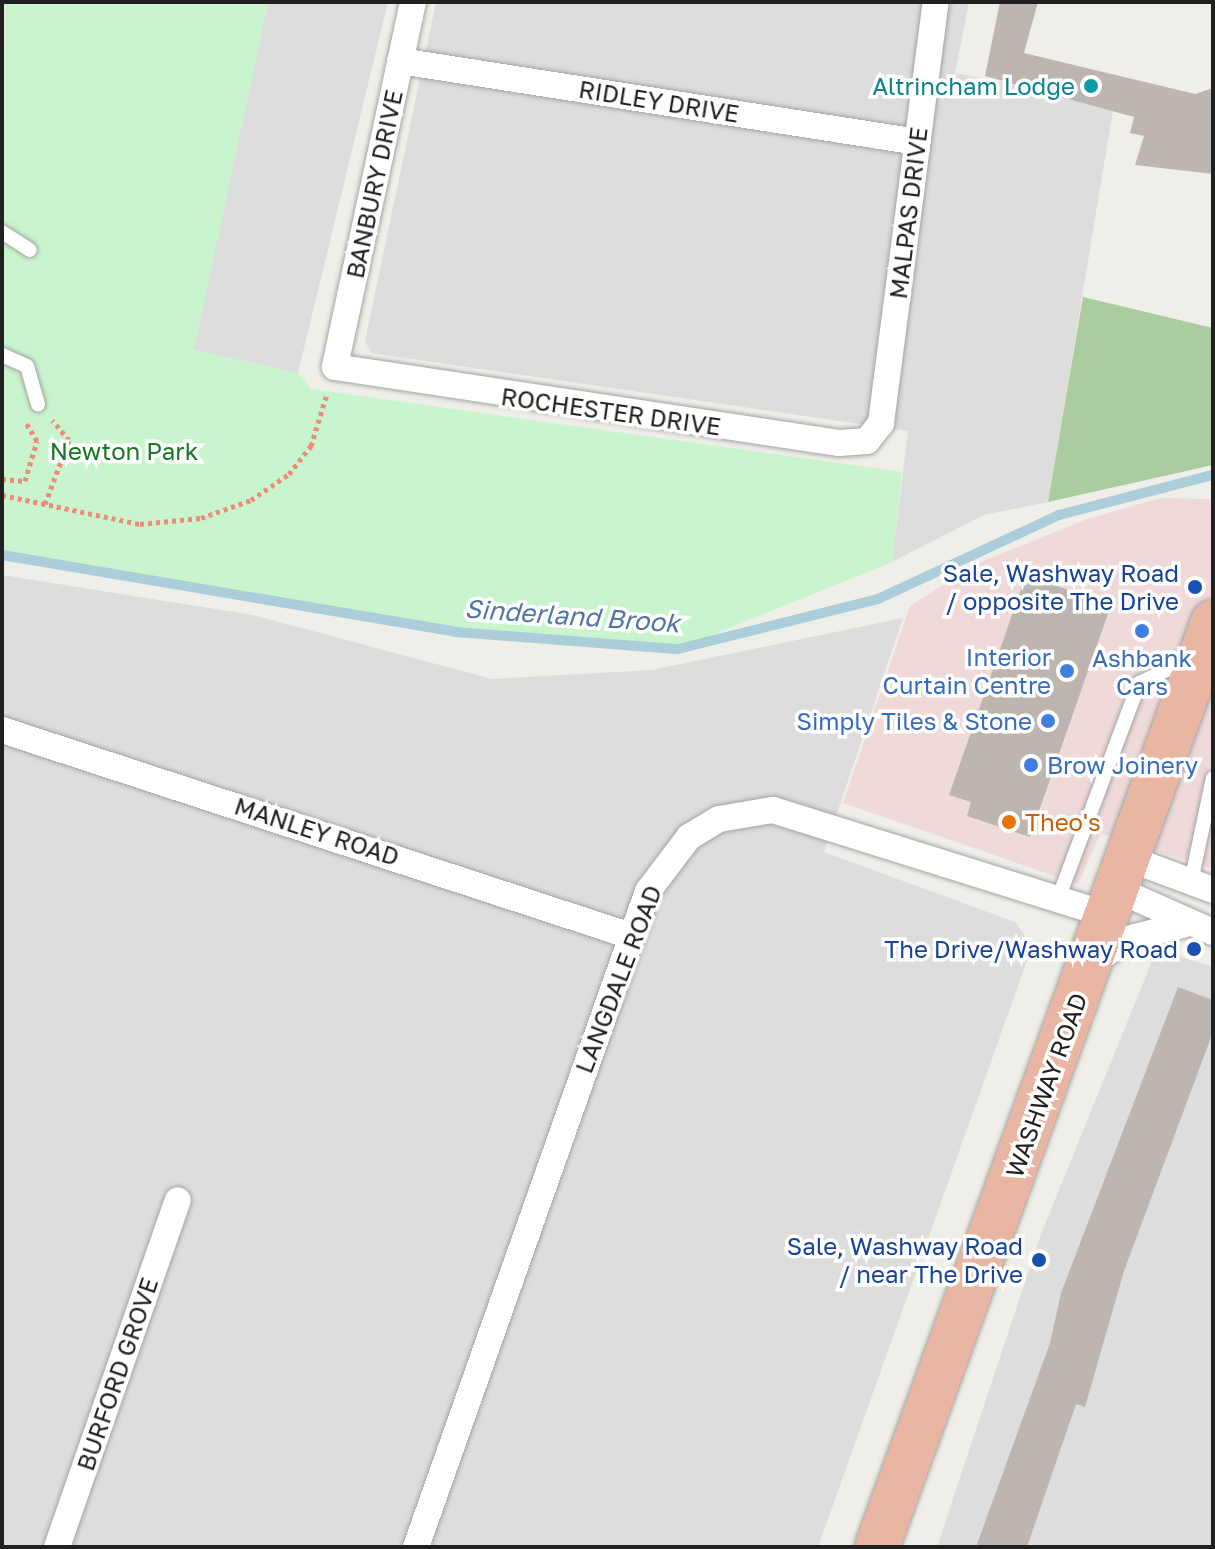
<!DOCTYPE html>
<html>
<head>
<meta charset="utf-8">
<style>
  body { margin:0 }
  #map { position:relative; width:1215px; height:1549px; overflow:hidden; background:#f0eee8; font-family:"Golos Text",sans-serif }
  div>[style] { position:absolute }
  .residential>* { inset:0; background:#dedddd }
  .commercial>* { inset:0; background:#efdad9 }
  .forest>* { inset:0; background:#abcca0 }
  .park>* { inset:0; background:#c9f5ce }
  .stream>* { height:10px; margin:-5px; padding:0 5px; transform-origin:5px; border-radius:5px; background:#acceda }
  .building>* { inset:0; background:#bdb6b0 }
  .path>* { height:5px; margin-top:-2.5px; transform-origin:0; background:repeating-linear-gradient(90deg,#ee8b7a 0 4px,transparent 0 8px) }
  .roads { filter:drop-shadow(0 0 2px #a4a4a4) drop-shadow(0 0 2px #a4a4a4) }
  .service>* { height:14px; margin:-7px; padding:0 7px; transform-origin:7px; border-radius:7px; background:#fff }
  .minor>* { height:26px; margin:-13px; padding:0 13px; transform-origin:13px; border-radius:13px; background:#fff }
  .trunk>* { height:44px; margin:-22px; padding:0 22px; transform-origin:22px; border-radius:22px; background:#eab6a4 }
  .dots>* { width:22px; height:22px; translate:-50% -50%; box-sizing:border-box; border:4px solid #fff; border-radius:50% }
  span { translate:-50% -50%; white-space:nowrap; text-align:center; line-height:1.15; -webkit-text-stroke:7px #fff; paint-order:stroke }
  .culture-label { font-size:24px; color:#0d838f }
  .right { translate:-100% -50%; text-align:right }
  .street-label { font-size:24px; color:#202020 }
  .park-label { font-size:24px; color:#157721 }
  .transit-label { font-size:24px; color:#164399 }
  .shop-label { font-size:24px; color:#366cbe }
  .left { translate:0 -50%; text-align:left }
  .food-label { font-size:24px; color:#c56008 }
  .water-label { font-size:26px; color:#5176a1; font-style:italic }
  .frame { position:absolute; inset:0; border:4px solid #202020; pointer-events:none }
</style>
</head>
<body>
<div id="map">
  <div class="residential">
    <div style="clip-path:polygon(268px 2px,388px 2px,298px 373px,193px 350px)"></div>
    <div style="clip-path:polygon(436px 2px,969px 2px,955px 73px,1114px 104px,1048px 502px,984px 515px,892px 562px,908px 431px,371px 353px,365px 341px)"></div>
    <div style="clip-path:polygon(2px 575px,253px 615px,492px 679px,652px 670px,903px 618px,824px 852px,1015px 922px,1032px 947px,818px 1547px,2px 1547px)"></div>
    <div style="clip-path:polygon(1157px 949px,1213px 967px,1213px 1547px,937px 1547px,1041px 1234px)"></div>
  </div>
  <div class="commercial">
    <div style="clip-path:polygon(1161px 498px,1213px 499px,1213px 869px,1101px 833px,1078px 884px,843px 803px,910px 606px,978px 563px,1087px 519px)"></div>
  </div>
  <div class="forest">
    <div style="clip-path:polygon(1083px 297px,1213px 328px,1213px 465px,1048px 502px)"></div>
  </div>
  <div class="park">
    <div style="clip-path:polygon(5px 2px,268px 2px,194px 350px,298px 373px,311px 389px,902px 472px,892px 562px,678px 649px,455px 632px,2px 555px)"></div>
  </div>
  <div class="stream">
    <div style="left:2px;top:555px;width:459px;rotate:9.6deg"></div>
    <div style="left:455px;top:632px;width:224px;rotate:4.4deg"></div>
    <div style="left:678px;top:649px;width:206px;rotate:-14deg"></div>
    <div style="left:878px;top:599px;width:200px;rotate:-24.9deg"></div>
    <div style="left:1059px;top:515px;width:159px;rotate:-14.6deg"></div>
  </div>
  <div class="building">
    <div style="clip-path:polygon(1000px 2px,1038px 2px,1024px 53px,1195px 94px,1213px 88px,1213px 174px,1135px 165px,1144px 136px,1130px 133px,1134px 117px,985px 76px)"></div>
    <div style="clip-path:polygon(1026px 575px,1111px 605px,1030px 837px,967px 816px,971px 802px,949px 795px)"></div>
    <div style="clip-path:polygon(1178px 987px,1213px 1000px,1213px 1032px,1124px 1271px,1085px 1407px,1076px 1404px,1027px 1547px,976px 1547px,1050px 1343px,1061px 1293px)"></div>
  </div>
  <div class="path">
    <div style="left:2px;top:479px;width:23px;rotate:5deg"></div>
    <div style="left:25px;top:481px;width:42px;rotate:-73.3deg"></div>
    <div style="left:37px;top:441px;width:21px;rotate:-121deg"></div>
    <div style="left:2px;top:495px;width:141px;rotate:11.9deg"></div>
    <div style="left:140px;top:524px;width:61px;rotate:-5.6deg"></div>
    <div style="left:201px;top:518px;width:53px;rotate:-19.8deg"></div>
    <div style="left:251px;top:500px;width:46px;rotate:-34.4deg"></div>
    <div style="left:289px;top:474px;width:36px;rotate:-52deg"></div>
    <div style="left:311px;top:446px;width:54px;rotate:-72.9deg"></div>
    <div style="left:45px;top:504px;width:68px;rotate:-69.4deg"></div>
    <div style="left:69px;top:440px;width:26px;rotate:-130deg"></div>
  </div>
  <div class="roads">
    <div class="service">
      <div style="left:2px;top:232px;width:33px;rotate:33deg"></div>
      <div style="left:2px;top:355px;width:27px;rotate:24deg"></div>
      <div style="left:27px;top:366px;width:40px;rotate:74deg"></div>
      <div style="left:1191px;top:882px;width:106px;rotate:-78.1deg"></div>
      <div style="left:1058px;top:899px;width:231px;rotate:-69.4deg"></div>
      <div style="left:1139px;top:683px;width:35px;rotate:-25deg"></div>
      <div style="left:1171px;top:668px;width:19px;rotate:18deg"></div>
    </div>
    <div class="minor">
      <div style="left:413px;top:2px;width:373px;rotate:102.1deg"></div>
      <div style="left:335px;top:367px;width:510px;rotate:8.58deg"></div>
      <div style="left:839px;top:443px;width:28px;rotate:-4deg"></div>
      <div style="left:867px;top:441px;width:23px;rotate:-52deg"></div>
      <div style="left:881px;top:423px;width:425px;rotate:-82.6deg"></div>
      <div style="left:400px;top:61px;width:524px;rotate:8.89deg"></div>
      <div style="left:2px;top:730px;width:662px;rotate:18.13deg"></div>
      <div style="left:1130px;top:859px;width:89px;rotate:20.5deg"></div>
      <div style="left:1118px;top:890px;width:104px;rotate:23.9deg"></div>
      <div style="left:1092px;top:963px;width:42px;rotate:-34.4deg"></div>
      <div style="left:1127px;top:939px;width:61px;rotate:-14.3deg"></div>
      <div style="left:57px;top:1547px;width:367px;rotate:-70.8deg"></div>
      <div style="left:416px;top:1547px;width:696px;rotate:-70.52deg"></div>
      <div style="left:648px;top:891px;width:68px;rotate:-52.8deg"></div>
      <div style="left:689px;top:837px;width:35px;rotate:-31deg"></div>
      <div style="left:719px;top:819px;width:55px;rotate:-9.5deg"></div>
      <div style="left:773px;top:810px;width:352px;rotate:17.4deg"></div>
    </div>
    <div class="trunk">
      <div style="left:877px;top:1547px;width:984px;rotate:-70.04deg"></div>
    </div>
  </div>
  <div class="dots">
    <div style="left:1091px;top:86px;background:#0f9aa8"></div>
    <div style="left:1195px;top:587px;background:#1a4fb4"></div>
    <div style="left:1142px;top:631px;background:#3f7fe0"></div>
    <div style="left:1067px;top:671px;background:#3f7fe0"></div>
    <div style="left:1048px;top:721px;background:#3f7fe0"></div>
    <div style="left:1031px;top:765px;background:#3f7fe0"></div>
    <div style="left:1009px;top:822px;background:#e8710a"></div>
    <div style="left:1194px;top:949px;background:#1a4fb4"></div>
    <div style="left:1039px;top:1260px;background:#1a4fb4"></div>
  </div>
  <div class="culture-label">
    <span class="right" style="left:1075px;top:86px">Altrincham Lodge</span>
  </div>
  <div class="street-label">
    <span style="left:659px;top:101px;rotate:9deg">RIDLEY DRIVE</span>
    <span style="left:374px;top:184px;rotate:-78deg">BANBURY DRIVE</span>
    <span style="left:908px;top:213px;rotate:-83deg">MALPAS DRIVE</span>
    <span style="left:611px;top:411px;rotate:8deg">ROCHESTER DRIVE</span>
    <span style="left:317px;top:831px;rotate:18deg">MANLEY ROAD</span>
    <span style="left:618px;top:979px;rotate:-69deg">LANGDALE ROAD</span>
    <span style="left:1046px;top:1085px;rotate:-70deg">WASHWAY ROAD</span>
    <span style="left:117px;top:1374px;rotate:-71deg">BURFORD GROVE</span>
  </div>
  <div class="park-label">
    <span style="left:124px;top:451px">Newton Park</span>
  </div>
  <div class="transit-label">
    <span class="right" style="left:1179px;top:587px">Sale, Washway Road<br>/ opposite The Drive</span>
    <span class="right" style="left:1178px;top:949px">The Drive/Washway Road</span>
    <span class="right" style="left:1023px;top:1260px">Sale, Washway Road<br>/ near The Drive</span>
  </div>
  <div class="shop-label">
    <span class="right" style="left:1051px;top:671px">Interior<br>Curtain Centre</span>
    <span style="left:1142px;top:672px">Ashbank<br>Cars</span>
    <span class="right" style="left:1032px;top:721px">Simply Tiles &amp; Stone</span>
    <span class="left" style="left:1047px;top:765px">Brow Joinery</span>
  </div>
  <div class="food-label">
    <span class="left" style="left:1025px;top:822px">Theo's</span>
  </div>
  <div class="water-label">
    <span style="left:572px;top:616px;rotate:4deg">Sinderland Brook</span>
  </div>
  <div class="frame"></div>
</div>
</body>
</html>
